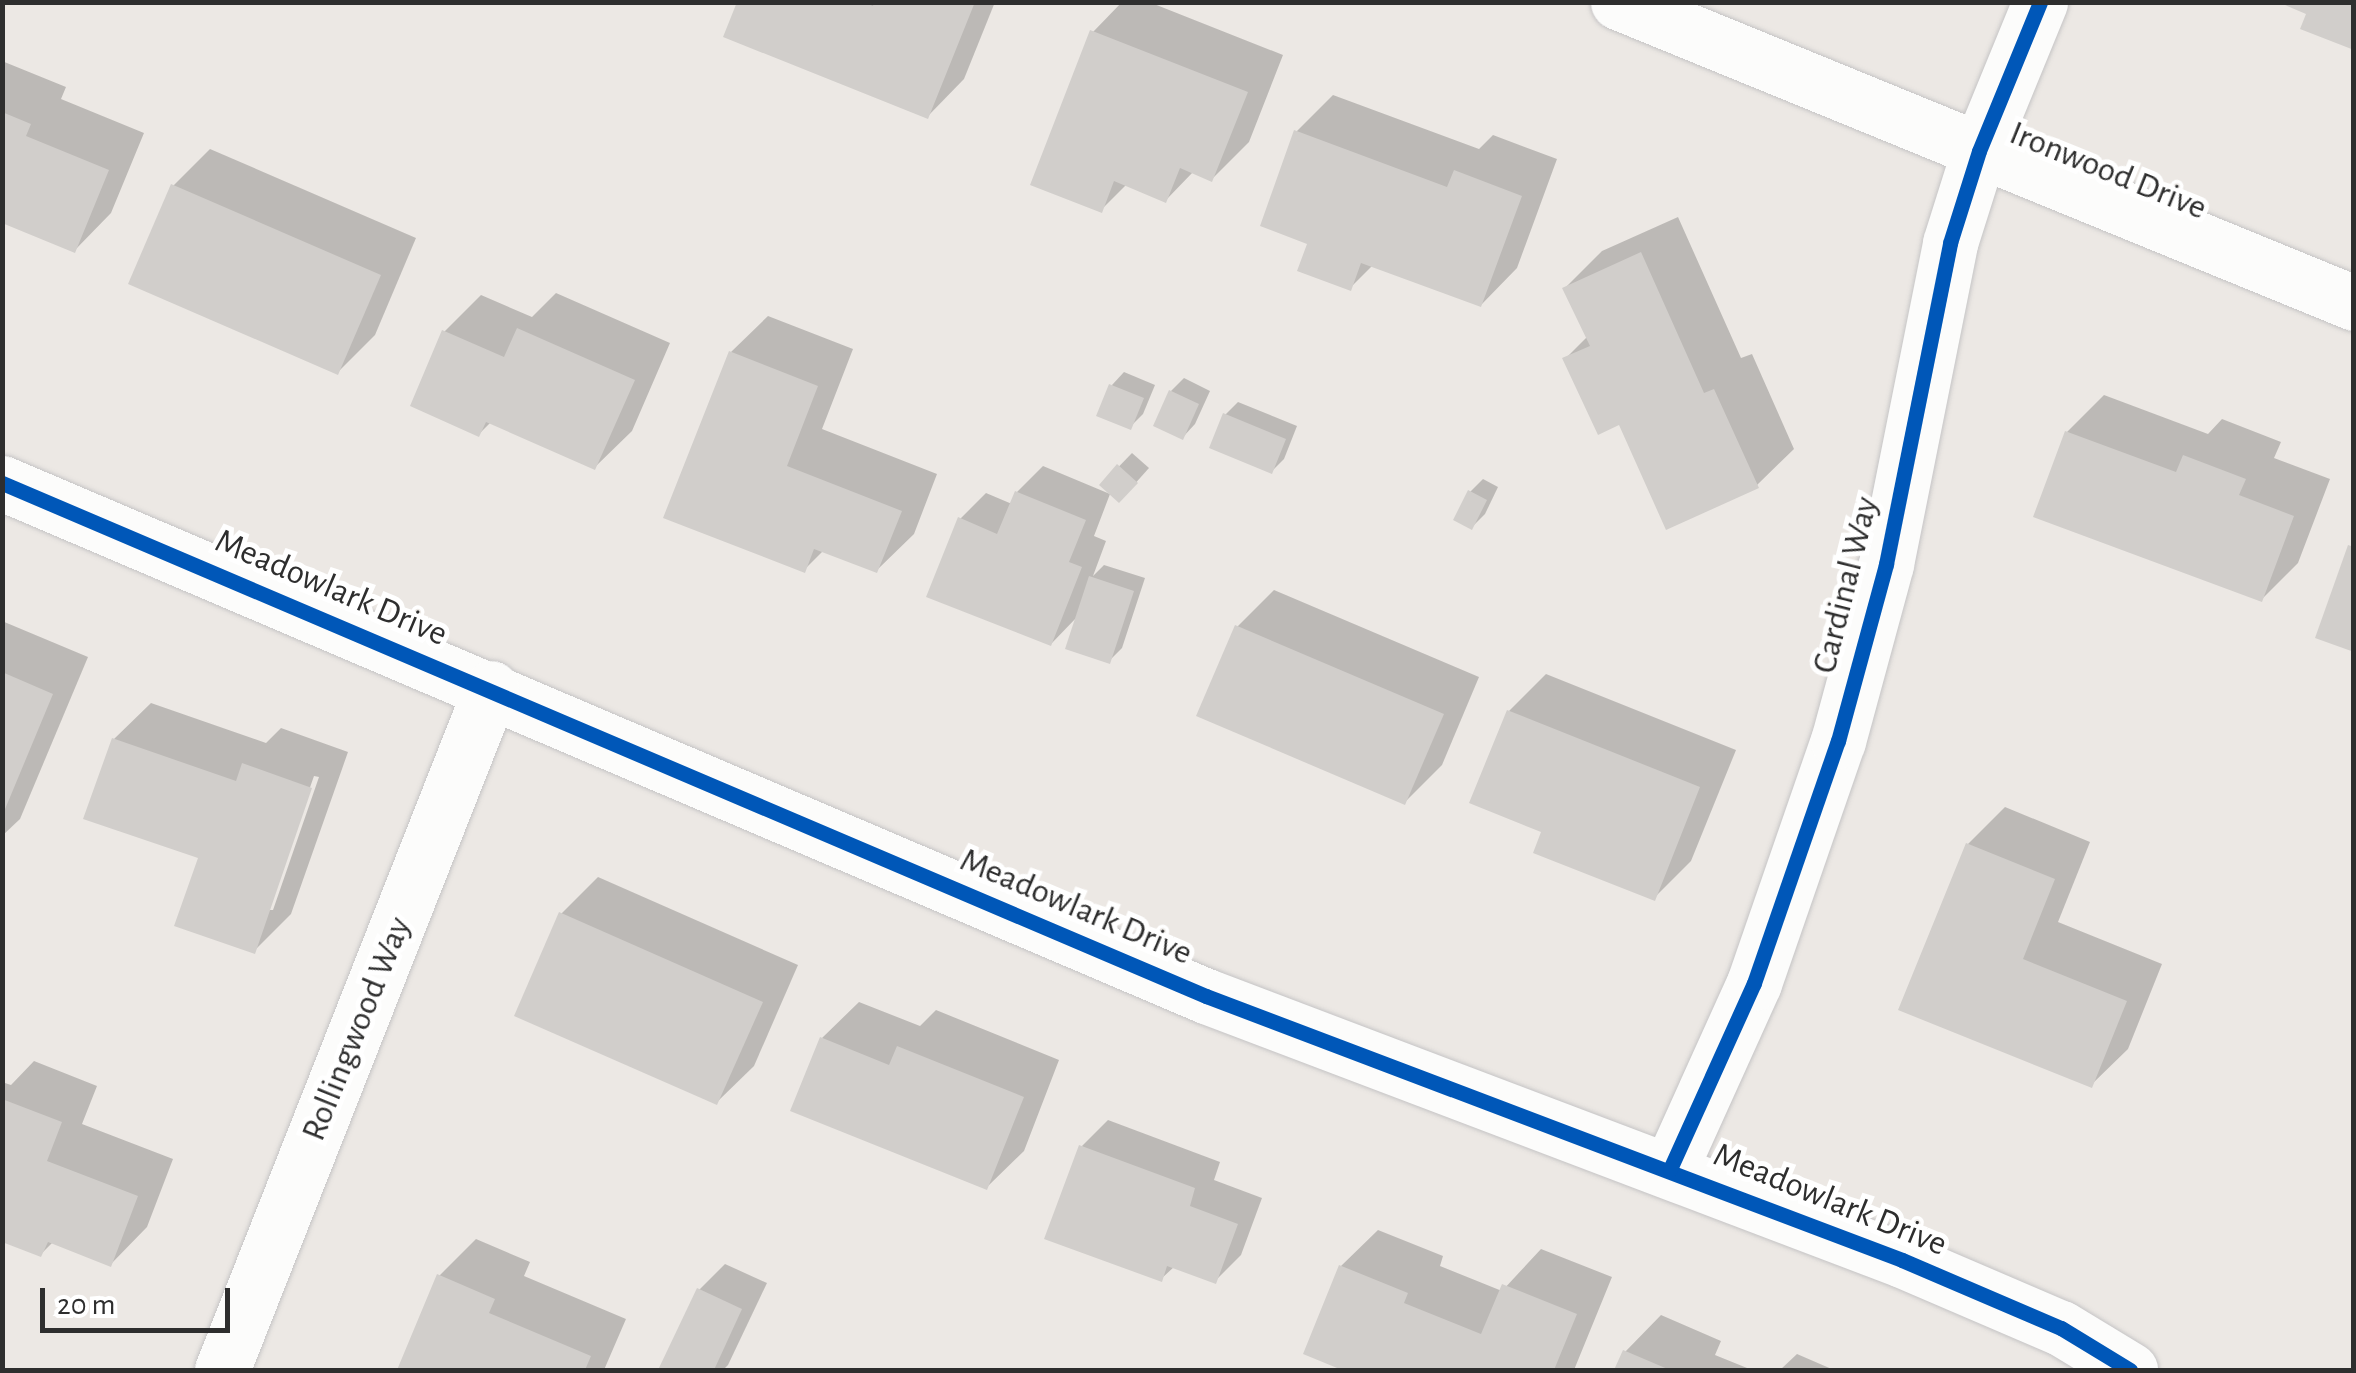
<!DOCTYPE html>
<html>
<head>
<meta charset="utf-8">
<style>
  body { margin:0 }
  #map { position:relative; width:2356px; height:1373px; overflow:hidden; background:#ece8e4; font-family:"Alegreya Sans",sans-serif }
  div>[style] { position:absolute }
  .shadow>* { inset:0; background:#0003 }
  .building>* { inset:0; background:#d1cecb }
  .roads { filter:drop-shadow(0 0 2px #c5c4c5) drop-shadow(0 0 2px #c5c4c5) }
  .street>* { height:55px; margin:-27.5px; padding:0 27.5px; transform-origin:27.5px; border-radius:27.5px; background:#fcfcfb }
  .cycleway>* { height:15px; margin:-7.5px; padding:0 7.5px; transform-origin:7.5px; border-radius:7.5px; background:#0057b8 }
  span { translate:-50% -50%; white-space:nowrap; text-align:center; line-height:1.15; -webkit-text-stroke:10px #fff; paint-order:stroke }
  .street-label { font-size:35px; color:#2e2e2e }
  .frame { position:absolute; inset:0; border:5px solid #2e2e2e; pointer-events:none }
  .scale { position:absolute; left:40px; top:1288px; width:190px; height:45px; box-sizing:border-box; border:5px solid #2e2e2e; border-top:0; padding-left:12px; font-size:30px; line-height:35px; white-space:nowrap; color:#2e2e2e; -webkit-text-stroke:8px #fff; paint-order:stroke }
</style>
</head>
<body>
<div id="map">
  <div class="shadow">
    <div style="clip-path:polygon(739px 2px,995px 2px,964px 79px,928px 116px)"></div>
    <div style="clip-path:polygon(1122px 2px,1149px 2px,1283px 55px,1249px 142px,1212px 179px,1194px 171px,1166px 200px,1127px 184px,1101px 210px,1093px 32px)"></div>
    <div style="clip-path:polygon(2px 61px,66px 87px,61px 99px,144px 133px,111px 213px,75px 250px,2px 220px)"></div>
    <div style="clip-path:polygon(1333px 95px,1479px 149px,1493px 135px,1557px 159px,1517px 268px,1481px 305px,1373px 265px,1350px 288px,1311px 242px,1296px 132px)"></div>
    <div style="clip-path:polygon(210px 149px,416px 238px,375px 335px,338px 372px,173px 186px)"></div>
    <div style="clip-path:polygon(1678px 217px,1741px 358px,1752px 354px,1794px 449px,1757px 485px,1620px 422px,1565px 359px,1588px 336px,1565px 288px,1602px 251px)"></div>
    <div style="clip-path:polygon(556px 293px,670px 343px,632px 431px,595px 467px,491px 422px,479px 434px,444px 332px,481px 295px,532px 317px)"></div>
    <div style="clip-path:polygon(768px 316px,853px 349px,822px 429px,937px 474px,914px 534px,877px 570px,824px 550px,804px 570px,731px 352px)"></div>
    <div style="clip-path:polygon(1124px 372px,1155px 385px,1143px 414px,1130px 427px,1112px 385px)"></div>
    <div style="clip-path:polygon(1184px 378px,1210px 391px,1195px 424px,1183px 437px,1171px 391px)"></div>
    <div style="clip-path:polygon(2104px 395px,2208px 434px,2222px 419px,2281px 442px,2274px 458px,2330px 479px,2298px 563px,2262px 599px,2067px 432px)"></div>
    <div style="clip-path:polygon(1238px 402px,1297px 426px,1284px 459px,1272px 471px,1225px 415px)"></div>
    <div style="clip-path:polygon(1132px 453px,1149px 468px,1132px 487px,1102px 484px)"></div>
    <div style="clip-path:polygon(1043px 466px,1110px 494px,1094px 536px,1106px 541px,1093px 576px,1104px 565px,1145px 578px,1122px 648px,1109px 661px,1078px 616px,1051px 644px,960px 519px,986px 493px,1012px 504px,1017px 492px)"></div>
    <div style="clip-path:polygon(1483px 479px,1498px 487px,1485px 514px,1472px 527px,1470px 492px)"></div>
    <div style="clip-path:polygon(1274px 590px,1479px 677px,1442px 765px,1405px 802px,1237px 627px)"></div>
    <div style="clip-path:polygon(2px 621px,88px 657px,20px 819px,2px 836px)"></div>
    <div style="clip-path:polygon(1546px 674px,1736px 750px,1691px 861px,1654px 898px,1544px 831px,1509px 711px)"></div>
    <div style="clip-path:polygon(evenodd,151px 703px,266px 743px,281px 728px,348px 752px,291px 914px,254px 951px,201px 857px,114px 739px,151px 703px,314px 776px,319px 777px,273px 910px,267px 910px,314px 776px)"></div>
    <div style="clip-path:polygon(2005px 807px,2090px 842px,2058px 922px,2162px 964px,2128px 1049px,2091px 1085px,1901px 1009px,1968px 844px)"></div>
    <div style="clip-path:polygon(598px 877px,798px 965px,754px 1066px,717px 1102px,561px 914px)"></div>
    <div style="clip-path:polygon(859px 1002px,920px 1026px,936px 1010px,1059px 1060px,1024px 1151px,987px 1187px,822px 1038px)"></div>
    <div style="clip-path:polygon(34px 1061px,97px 1086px,82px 1124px,173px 1159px,147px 1227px,111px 1264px,54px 1241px,41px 1254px,2px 1240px,2px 1082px,11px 1085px)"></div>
    <div style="clip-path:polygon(1108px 1120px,1220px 1162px,1214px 1180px,1262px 1198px,1241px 1255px,1215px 1281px,1175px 1266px,1161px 1279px,1082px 1146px)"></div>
    <div style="clip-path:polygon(1378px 1230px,1443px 1256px,1440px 1266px,1502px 1291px,1541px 1249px,1612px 1277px,1574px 1370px,1348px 1370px,1306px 1353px,1341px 1266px)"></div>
    <div style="clip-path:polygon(476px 1239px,530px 1262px,524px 1276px,626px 1319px,604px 1370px,400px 1370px,439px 1276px)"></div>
    <div style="clip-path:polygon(725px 1264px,767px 1283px,728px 1365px,723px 1370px,661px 1370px,699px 1290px)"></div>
    <div style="clip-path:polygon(1661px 1315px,1721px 1341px,1715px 1355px,1752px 1370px,1616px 1370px,1625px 1352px)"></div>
    <div style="clip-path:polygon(1797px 1354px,1834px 1370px,1780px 1370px)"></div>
  </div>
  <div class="building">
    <div style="clip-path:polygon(737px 2px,863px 2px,873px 6px,874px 2px,975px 2px,928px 119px,723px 37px)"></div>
    <div style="clip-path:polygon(2278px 2px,2354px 2px,2354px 50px,2300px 29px,2306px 14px)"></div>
    <div style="clip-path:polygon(1090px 30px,1248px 92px,1212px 182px,1180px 168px,1166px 203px,1114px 181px,1102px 213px,1030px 185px)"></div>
    <div style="clip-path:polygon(2px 112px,31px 124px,26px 136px,109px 170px,75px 253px,2px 223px)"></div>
    <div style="clip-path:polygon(1294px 130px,1447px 187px,1454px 170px,1522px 196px,1481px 307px,1361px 263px,1351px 291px,1297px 271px,1307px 244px,1260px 226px)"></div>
    <div style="clip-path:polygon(171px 184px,381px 275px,338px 375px,128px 284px)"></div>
    <div style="clip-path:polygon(1641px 252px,1704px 393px,1714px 389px,1759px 488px,1666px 530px,1619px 425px,1598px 435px,1562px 358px,1590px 346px,1562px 288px)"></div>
    <div style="clip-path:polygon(517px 328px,635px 380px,595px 470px,486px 422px,479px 437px,410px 406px,442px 330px,504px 357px)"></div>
    <div style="clip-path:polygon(729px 351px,818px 386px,787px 466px,902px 511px,877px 573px,814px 549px,805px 573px,663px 518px)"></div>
    <div style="clip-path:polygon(1109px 384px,1144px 398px,1131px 430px,1096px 416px)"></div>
    <div style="clip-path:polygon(1169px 390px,1199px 404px,1183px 440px,1153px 426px)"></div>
    <div style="clip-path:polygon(1223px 413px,1286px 439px,1272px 474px,1209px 448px)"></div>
    <div style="clip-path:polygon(2065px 431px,2176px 472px,2183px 455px,2246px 479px,2239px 495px,2294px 516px,2262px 602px,2033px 517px)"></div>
    <div style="clip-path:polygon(1117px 464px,1138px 483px,1119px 503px,1099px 485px)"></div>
    <div style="clip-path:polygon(1468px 490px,1487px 500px,1472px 530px,1453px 520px)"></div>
    <div style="clip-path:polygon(1015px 491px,1086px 520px,1069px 562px,1082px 567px,1051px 646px,926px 597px,958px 517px,997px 534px)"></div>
    <div style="clip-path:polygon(2348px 545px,2354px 547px,2354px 652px,2315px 638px)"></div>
    <div style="clip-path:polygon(1089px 576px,1134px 591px,1110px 664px,1065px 649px)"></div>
    <div style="clip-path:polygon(1235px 625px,1444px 714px,1405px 805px,1196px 716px)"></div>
    <div style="clip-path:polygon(2px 672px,53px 694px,3px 814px,2px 814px)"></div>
    <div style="clip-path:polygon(1507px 710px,1700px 787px,1655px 901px,1533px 853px,1541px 832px,1469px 803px)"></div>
    <div style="clip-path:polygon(112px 738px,236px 781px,242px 763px,312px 788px,255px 954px,174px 926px,198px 858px,83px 819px)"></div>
    <div style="clip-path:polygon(1966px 843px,2055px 879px,2023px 959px,2127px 1001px,2092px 1088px,1898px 1010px)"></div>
    <div style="clip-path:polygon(559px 912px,763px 1002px,717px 1105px,514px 1016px)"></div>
    <div style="clip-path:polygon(820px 1037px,889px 1065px,897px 1046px,1024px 1097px,987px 1190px,790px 1111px)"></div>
    <div style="clip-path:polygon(2px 1099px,62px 1122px,47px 1161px,138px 1196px,111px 1267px,48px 1242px,41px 1257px,2px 1242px)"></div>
    <div style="clip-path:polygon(1079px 1145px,1195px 1188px,1190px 1206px,1238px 1224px,1216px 1284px,1167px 1266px,1162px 1282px,1044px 1239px)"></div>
    <div style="clip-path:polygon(1339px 1265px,1408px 1293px,1404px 1303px,1481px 1334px,1502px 1284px,1577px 1314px,1554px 1370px,1342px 1370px,1303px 1354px)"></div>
    <div style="clip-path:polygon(437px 1274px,495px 1299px,489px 1313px,591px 1356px,585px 1370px,397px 1370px)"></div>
    <div style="clip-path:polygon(697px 1288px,742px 1309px,714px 1370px,658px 1370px)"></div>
    <div style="clip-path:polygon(1623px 1350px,1670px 1370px,1614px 1370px)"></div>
  </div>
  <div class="roads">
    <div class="street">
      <div style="left:1618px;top:2px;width:795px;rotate:22.24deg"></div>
      <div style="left:2px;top:483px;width:1309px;rotate:23.08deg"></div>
      <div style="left:1206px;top:996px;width:744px;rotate:20.77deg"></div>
      <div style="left:1902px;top:1260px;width:173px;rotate:23.2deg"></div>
      <div style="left:2061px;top:1328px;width:81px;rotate:31.3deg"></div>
      <div style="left:1670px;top:1169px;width:204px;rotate:-65.7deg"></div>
      <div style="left:1754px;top:983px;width:256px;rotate:-70.9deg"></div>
      <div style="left:1838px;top:741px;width:183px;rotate:-74.8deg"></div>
      <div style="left:1886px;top:564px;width:327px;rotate:-78.7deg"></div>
      <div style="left:1950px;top:243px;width:96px;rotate:-72.5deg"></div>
      <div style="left:1979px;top:151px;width:161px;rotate:-67.7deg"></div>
      <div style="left:222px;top:1370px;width:733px;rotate:-68.47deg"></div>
    </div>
  </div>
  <div class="cycleway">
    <div style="left:2px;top:483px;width:1309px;rotate:23.08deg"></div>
    <div style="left:1206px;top:996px;width:744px;rotate:20.77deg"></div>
    <div style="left:1902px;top:1260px;width:173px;rotate:23.2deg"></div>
    <div style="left:2061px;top:1328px;width:81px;rotate:31.3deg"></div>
    <div style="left:1670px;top:1169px;width:204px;rotate:-65.7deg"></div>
    <div style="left:1754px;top:983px;width:256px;rotate:-70.9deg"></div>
    <div style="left:1838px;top:741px;width:183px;rotate:-74.8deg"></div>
    <div style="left:1886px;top:564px;width:327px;rotate:-78.7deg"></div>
    <div style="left:1950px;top:243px;width:96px;rotate:-72.5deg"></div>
    <div style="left:1979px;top:151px;width:161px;rotate:-67.7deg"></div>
  </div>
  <div class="street-label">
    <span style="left:2108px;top:171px;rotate:22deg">Ironwood Drive</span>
    <span style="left:1846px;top:585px;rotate:-76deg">Cardinal Way</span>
    <span style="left:331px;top:588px;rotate:23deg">Meadowlark Drive</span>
    <span style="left:1076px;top:907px;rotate:23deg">Meadowlark Drive</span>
    <span style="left:357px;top:1029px;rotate:-68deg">Rollingwood Way</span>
    <span style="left:1830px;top:1200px;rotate:22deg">Meadowlark Drive</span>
  </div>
  <div class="frame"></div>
  <div class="scale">20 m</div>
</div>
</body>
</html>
